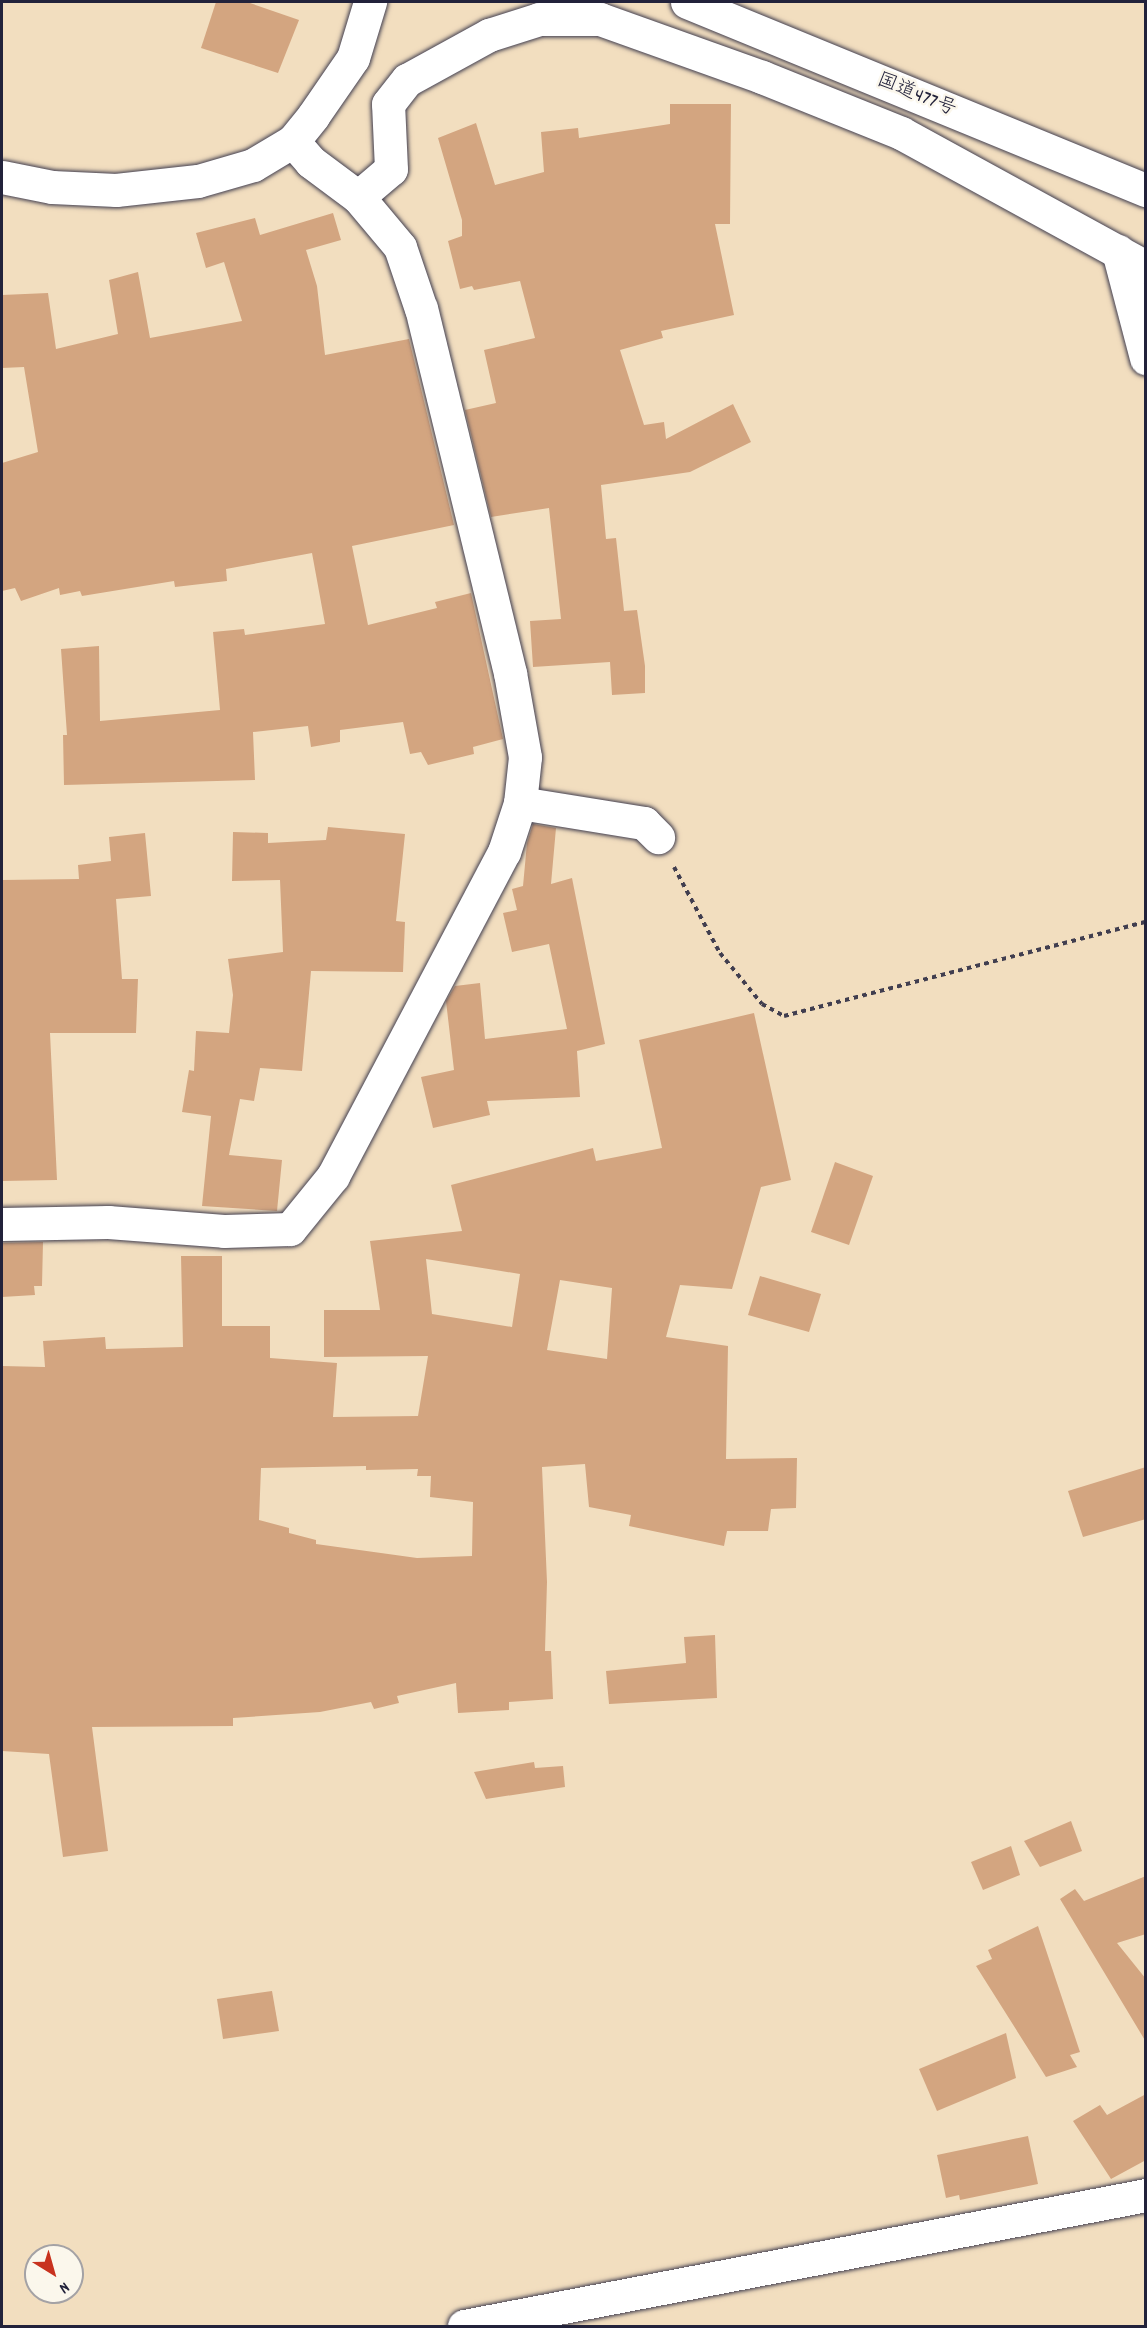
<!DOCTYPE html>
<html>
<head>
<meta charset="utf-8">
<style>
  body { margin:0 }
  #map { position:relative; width:1147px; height:2328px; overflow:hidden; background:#f2debf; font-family:Dekko,"Klee One",sans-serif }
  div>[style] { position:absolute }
  .building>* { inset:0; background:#d3a580 }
  .path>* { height:4px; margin-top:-2px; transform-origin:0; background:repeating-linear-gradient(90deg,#413e4f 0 4.5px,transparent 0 9px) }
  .roads { filter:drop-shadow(0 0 2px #413e4f) drop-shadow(0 0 2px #413e4f) }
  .minor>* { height:33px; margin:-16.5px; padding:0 16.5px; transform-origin:16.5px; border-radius:16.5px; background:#fff }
  .tertiary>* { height:33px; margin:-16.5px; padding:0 16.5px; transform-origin:16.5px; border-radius:16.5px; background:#fff }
  .trunk>* { height:33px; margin:-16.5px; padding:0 16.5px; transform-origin:16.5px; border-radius:16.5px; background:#fff }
  span { translate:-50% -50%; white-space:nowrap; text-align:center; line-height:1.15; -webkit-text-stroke:5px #fbf7ec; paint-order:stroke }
  .street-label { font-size:20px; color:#22223b }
  .frame { position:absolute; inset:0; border:3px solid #22223b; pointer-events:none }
  .north { position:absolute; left:24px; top:2244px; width:60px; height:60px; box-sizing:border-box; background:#fbf7ec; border:2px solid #a4a2a5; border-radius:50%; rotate:143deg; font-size:16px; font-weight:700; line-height:24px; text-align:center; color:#22223b }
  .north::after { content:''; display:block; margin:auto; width:21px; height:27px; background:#c8321e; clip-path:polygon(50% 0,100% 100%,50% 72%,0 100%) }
</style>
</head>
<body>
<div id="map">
  <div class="building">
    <div style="clip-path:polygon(216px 2px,247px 2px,299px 20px,278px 73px,201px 48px)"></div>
    <div style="clip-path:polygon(670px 104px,731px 104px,730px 224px,715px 224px,734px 315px,661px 331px,663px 338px,620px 350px,644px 425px,664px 422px,666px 439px,733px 404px,751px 442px,690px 472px,601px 485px,606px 539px,616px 538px,624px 611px,637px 610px,645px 666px,645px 693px,612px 695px,610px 662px,533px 667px,530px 621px,561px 619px,549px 508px,491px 517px,465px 410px,496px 403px,484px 350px,535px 338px,520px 281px,474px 290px,472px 286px,460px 289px,448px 241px,462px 236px,462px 220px,438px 138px,476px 123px,495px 185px,544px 172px,541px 132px,578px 128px,579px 138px,670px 124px)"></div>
    <div style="clip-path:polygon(333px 213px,341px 240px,306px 250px,317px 286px,325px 355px,409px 339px,454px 525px,352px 546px,368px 625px,437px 608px,435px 602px,471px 593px,503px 739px,473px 747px,474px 754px,428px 765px,421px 752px,410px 754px,403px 722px,340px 730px,340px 742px,311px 747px,308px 726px,253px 732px,255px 780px,64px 785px,63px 735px,67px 735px,61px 649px,99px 646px,100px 721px,220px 710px,213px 632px,244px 629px,245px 635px,325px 624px,312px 553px,226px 569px,227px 581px,175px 587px,174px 581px,82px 596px,80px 591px,60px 595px,59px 588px,21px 601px,15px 588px,2px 591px,2px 463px,38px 452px,24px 367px,2px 368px,2px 295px,48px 293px,56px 349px,118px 334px,109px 280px,138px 272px,150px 338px,242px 321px,224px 262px,206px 268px,196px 233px,255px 218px,260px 235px)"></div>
    <div style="clip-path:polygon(533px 824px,556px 828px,551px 884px,572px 878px,605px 1044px,577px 1051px,580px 1097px,487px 1101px,490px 1115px,433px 1128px,421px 1077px,454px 1070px,446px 1001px,455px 986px,480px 983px,485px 1039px,567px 1029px,549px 944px,512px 952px,503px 913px,517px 910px,512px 889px,523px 886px,527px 843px)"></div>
    <div style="clip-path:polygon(328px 827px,405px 834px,396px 921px,405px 922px,403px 972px,311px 971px,302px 1071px,260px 1068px,254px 1101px,240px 1099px,229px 1155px,282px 1160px,277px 1211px,202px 1206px,211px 1116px,182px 1112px,189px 1070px,194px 1071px,196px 1031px,229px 1033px,233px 995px,228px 959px,283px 952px,280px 880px,232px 881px,233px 832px,268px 833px,268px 843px,326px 840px)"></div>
    <div style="clip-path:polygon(145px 833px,151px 896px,116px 899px,122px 979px,138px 979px,136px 1033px,50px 1033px,57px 1180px,2px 1181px,2px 880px,79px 879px,78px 865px,111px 861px,109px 837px)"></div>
    <div style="clip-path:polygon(evenodd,754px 1013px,791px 1180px,761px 1187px,732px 1289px,680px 1285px,666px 1337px,728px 1346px,726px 1459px,797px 1458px,796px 1508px,771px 1509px,768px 1531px,727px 1531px,724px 1546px,629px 1526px,631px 1515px,589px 1507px,585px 1464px,542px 1467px,547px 1582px,545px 1651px,551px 1651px,553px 1699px,509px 1702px,509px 1710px,458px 1713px,456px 1683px,397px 1696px,399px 1703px,374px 1709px,371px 1702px,320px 1712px,233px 1718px,233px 1726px,92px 1727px,108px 1851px,63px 1857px,49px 1754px,2px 1751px,2px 1366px,45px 1367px,43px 1341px,105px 1337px,106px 1349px,183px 1347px,181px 1256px,222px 1256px,222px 1326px,270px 1326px,270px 1358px,337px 1363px,333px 1417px,418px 1416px,428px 1356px,324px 1357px,324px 1310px,380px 1310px,370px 1241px,462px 1231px,451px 1185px,593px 1148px,596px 1161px,662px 1148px,639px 1040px,754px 1013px,426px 1259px,520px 1274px,512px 1327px,432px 1314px,426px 1259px,754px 1013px,560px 1280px,612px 1288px,607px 1359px,547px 1350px,560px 1280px,754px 1013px,366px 1466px,366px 1470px,418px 1469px,417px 1476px,431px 1476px,430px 1497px,473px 1502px,472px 1556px,417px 1558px,316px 1544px,316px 1540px,289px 1533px,289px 1528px,259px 1520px,261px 1468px,366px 1466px)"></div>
    <div style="clip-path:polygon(835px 1162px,873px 1176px,849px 1245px,811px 1232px)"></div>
    <div style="clip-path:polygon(43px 1242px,42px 1286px,34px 1286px,35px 1295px,2px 1297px,2px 1243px)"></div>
    <div style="clip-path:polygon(760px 1276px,821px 1294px,809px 1332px,748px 1315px)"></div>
    <div style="clip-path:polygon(1146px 1467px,1146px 1519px,1083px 1537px,1068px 1491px)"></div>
    <div style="clip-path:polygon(715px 1635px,717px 1698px,609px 1704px,606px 1671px,686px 1663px,684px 1637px)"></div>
    <div style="clip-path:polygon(534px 1762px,535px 1768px,563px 1766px,565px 1787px,486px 1799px,474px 1772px)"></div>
    <div style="clip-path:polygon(1071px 1821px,1082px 1851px,1040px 1867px,1024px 1841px)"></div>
    <div style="clip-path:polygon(1011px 1846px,1020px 1875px,983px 1890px,971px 1862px)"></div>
    <div style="clip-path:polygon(1146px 1876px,1146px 1934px,1117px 1943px,1146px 1979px,1146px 2042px,1060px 1899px,1075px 1889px,1084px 1901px)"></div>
    <div style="clip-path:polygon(1038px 1926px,1080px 2052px,1070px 2055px,1077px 2067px,1046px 2077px,976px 1966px,992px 1959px,988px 1950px)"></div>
    <div style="clip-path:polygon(272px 1991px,279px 2031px,223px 2039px,217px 1999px)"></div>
    <div style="clip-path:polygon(1006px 2033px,1016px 2078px,937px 2111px,919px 2069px)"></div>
    <div style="clip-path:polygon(1146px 2094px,1146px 2160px,1111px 2179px,1073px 2121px,1100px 2105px,1107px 2115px)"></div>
    <div style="clip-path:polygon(1028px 2136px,1038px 2184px,960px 2200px,959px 2195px,946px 2198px,937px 2155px)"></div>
  </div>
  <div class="path">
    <div style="left:674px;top:867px;width:98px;rotate:61.9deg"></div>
    <div style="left:720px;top:953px;width:66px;rotate:50.5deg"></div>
    <div style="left:762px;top:1004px;width:25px;rotate:29deg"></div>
    <div style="left:784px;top:1016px;width:374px;rotate:-14.6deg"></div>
  </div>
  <div class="roads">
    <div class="minor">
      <div style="left:358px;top:197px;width:43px;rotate:-40.3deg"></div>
      <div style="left:391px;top:169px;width:65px;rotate:-92.6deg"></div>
      <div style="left:388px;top:104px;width:31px;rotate:-52deg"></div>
      <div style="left:407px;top:80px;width:94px;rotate:-28.8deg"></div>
      <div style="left:489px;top:35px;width:52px;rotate:-17.7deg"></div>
      <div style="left:539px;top:19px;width:61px"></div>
      <div style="left:600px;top:19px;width:172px;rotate:19.7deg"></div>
      <div style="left:762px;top:77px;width:150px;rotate:21.9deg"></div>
      <div style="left:901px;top:133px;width:279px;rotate:28.7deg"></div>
      <div style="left:1118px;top:251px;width:111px;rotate:75.3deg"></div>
      <div style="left:520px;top:803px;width:126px;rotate:9.2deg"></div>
      <div style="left:644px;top:823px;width:20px;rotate:45deg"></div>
      <div style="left:2px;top:1224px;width:106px;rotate:-1.1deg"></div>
      <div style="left:108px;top:1222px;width:116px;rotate:4.4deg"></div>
      <div style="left:224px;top:1231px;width:66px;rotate:-1.7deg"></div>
      <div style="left:290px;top:1229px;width:68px;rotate:-50.9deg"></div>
      <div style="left:333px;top:1176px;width:366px;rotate:-62.2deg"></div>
      <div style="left:504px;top:852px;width:52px;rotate:-71.9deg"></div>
      <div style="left:520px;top:803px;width:46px;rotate:-83.8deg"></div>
      <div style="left:525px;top:757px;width:85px;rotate:-100.1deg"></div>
      <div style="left:510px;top:673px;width:375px;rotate:-103.7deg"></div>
      <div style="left:421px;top:309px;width:65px;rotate:-108.7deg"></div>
      <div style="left:400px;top:247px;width:65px;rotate:-130deg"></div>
      <div style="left:358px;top:197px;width:59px;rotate:-143.3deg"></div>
      <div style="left:311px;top:162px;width:28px;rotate:-131deg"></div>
      <div style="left:464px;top:2326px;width:694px;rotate:-10.87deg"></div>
    </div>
    <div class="tertiary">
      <div style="left:2px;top:177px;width:51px;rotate:11.3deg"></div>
      <div style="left:52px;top:187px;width:64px;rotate:2.7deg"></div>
      <div style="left:116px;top:190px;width:82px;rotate:-6.3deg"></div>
      <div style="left:198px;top:181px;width:57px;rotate:-16.2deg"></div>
      <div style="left:253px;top:165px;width:47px;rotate:-31deg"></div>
      <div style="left:293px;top:141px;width:32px;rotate:-51deg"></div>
      <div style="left:313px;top:116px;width:70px;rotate:-55.4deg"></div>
      <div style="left:353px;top:58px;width:59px;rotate:-73.1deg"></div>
    </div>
    <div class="trunk">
      <div style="left:687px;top:2px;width:496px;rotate:22.3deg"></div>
    </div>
  </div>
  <div class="street-label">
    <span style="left:916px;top:96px;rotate:22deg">国道477号</span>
  </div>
  <div class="frame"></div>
  <div class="north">N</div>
</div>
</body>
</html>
